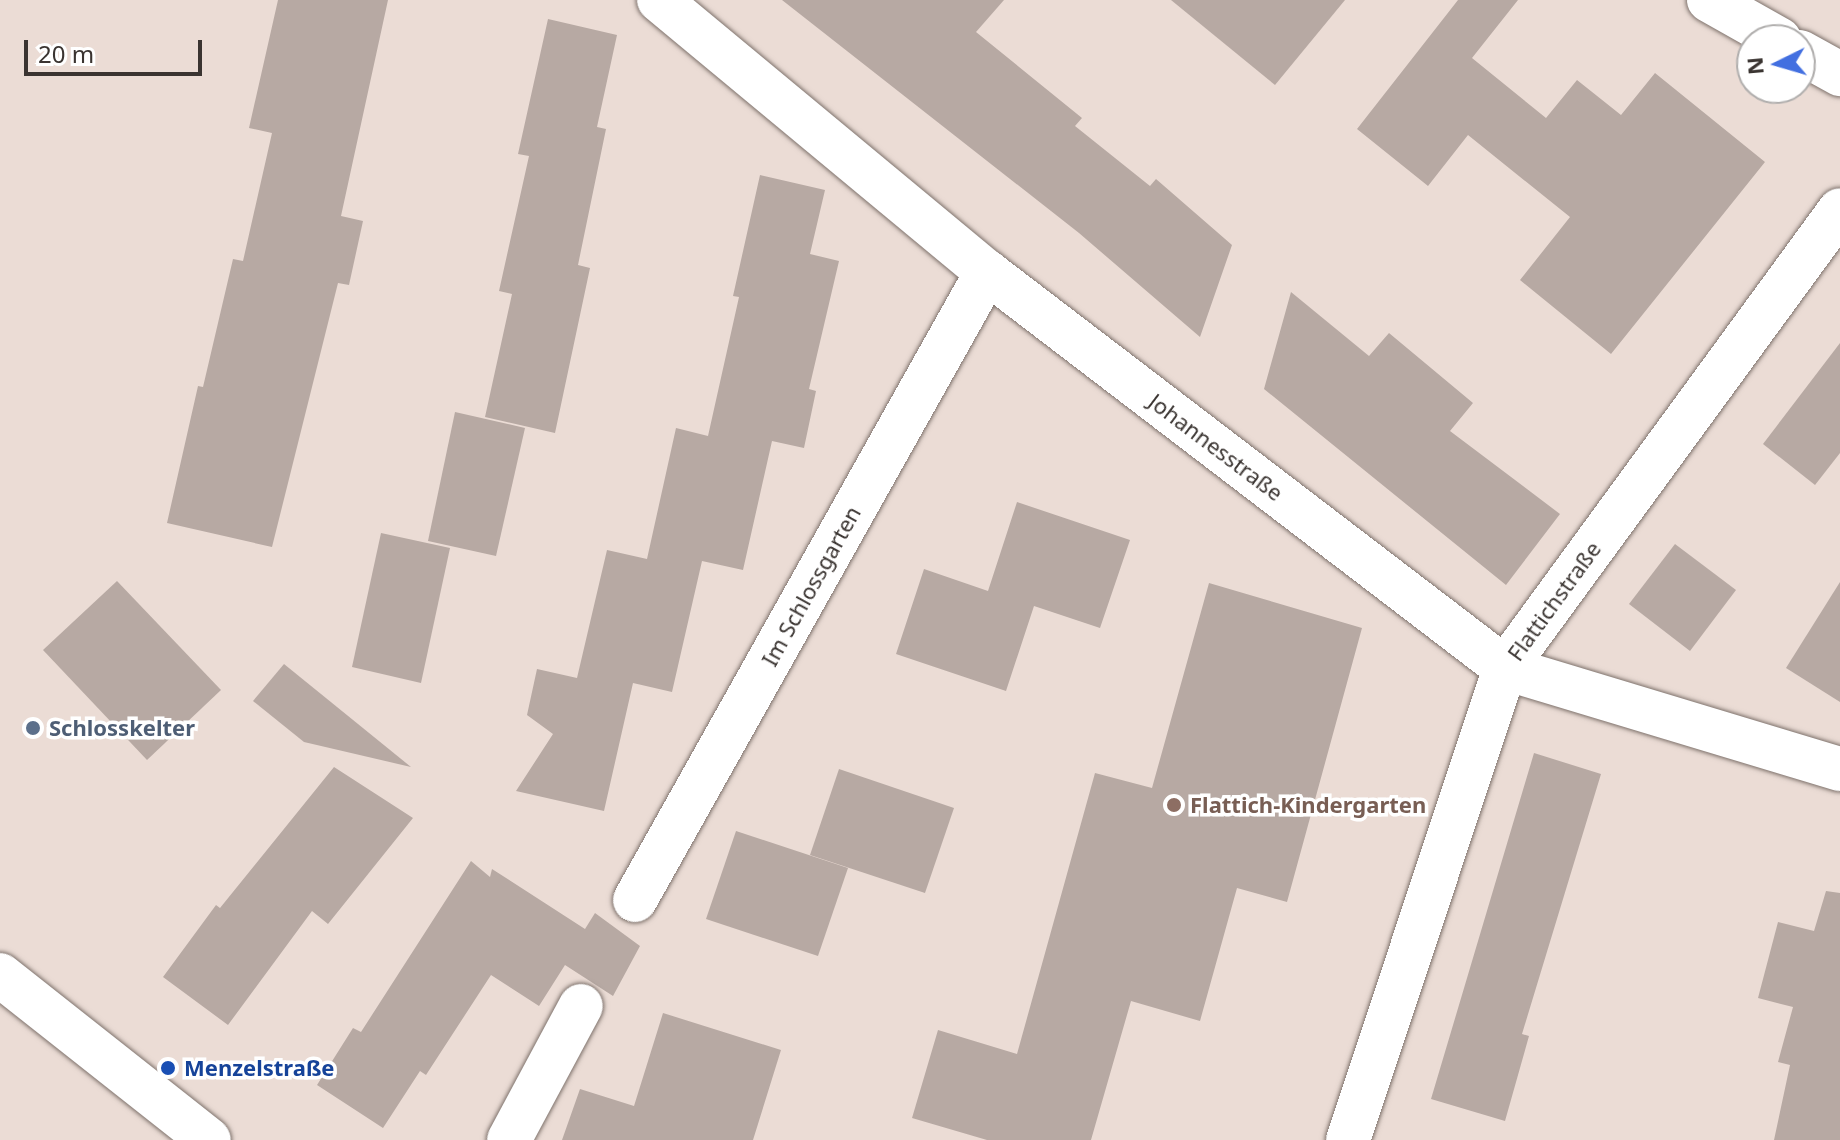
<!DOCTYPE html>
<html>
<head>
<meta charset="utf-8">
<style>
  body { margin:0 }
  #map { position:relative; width:1840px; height:1140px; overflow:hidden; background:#ebdcd5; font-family:"Noto Sans",sans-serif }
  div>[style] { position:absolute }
  .building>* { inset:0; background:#b7a9a3 }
  .roads { filter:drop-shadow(0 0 2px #7e726c) drop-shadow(0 0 2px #7e726c) }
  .street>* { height:44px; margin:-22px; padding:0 22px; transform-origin:22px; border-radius:22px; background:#fff }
  .secondary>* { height:44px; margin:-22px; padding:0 22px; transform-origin:22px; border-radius:22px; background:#fff }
  .dots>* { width:22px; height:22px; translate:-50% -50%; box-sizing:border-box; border:4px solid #fff; border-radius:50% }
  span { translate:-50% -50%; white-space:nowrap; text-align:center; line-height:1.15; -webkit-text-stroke:7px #fff; paint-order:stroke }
  .street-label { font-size:22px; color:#3a3431 }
  .service-label { font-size:22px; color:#4e5e75; font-weight:700 }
  .left { translate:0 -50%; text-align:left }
  .education-label { font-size:22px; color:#785e54; font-weight:700 }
  .transit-label { font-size:22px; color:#164399; font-weight:700 }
  .north { position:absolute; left:1736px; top:24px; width:80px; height:80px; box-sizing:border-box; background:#fff; border:2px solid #b0aead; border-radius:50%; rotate:265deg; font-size:22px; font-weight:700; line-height:32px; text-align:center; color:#3a3431 }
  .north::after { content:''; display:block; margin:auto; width:28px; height:36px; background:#426fe0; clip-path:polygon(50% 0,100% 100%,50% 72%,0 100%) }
  .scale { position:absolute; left:24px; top:40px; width:178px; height:36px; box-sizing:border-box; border:4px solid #3a3431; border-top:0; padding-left:10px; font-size:24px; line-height:28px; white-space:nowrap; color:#3a3431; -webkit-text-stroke:6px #fff; paint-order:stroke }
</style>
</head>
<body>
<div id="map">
  <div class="building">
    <div style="clip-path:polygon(278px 0,388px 0,341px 216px,363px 221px,349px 285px,338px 283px,272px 547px,167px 523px,198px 386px,203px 387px,233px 259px,243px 261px,272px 133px,249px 128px)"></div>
    <div style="clip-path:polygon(782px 0,1004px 0,976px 32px,1082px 118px,1075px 126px,1150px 186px,1156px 179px,1232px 245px,1200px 337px,1079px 233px)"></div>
    <div style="clip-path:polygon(1171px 0,1345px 0,1275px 85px)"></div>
    <div style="clip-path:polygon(1458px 0,1518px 0,1472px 58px,1546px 118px,1577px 80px,1621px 115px,1655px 73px,1765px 162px,1611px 354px,1520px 280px,1570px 217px,1468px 135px,1428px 186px,1357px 129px)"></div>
    <div style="clip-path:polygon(548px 19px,617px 35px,597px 127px,606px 129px,578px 265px,590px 268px,555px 433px,485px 417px,512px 294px,499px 291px,529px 156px,518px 154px)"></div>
    <div style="clip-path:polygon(760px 175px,825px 190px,810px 254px,839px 261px,809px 389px,816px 391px,804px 448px,772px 441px,743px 570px,702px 561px,672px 692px,633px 683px,604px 811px,516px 791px,553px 734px,527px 715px,537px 669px,577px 678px,607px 550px,647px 559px,676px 428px,708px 436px,739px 297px,733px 296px)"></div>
    <div style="clip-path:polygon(1291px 292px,1369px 356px,1389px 333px,1473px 403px,1450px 431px,1560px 514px,1506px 585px,1264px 389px)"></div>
    <div style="clip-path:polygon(1840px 343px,1840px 453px,1815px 485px,1763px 444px)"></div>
    <div style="clip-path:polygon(455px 412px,525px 428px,496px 556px,428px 541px)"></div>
    <div style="clip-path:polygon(1017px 502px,1130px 540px,1100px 628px,1034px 606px,1006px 691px,896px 654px,924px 569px,988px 591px)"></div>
    <div style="clip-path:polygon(381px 533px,450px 548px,421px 683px,352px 667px)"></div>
    <div style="clip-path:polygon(1675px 544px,1736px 590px,1690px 651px,1629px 604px)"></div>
    <div style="clip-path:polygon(117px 581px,221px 690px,147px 760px,43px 650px)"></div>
    <div style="clip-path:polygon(1840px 582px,1840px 702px,1786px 668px)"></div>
    <div style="clip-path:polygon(1209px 583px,1362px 628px,1287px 902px,1237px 888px,1200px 1021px,1131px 1001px,1091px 1140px,987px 1140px,912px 1118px,938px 1030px,1017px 1054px,1095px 773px,1152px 788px)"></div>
    <div style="clip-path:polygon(284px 664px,411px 767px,304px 742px,253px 701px)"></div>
    <div style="clip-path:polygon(1534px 753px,1601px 774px,1522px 1034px,1529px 1036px,1505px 1121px,1431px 1099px)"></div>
    <div style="clip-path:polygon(334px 767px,413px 818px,328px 924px,312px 911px,228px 1025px,163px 977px,216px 905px,220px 908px)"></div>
    <div style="clip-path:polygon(839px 769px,954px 808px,925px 893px,810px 855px)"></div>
    <div style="clip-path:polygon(736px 831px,848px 868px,818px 956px,706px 919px)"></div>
    <div style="clip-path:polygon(471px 861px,490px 877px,492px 869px,585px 929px,595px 913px,640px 946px,613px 996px,565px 965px,539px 1006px,491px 975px,426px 1075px,420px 1071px,383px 1128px,317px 1085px,353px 1028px,361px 1032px)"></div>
    <div style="clip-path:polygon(1826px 891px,1840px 893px,1840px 1140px,1774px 1140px,1790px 1065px,1778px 1062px,1793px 1007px,1758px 998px,1778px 922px,1814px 931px)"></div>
    <div style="clip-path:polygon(663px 1013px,781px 1050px,753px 1140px,562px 1140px,580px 1089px,634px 1106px)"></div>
  </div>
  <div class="roads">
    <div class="street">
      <div style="left:659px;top:0;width:426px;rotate:39.7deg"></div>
      <div style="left:987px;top:272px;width:652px;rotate:37.4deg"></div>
      <div style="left:1505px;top:668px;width:350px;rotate:16.8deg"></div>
      <div style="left:1709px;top:0;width:81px;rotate:29.4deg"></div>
      <div style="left:1800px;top:52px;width:46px;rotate:28.8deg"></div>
      <div style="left:635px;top:900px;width:720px;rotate:-60.73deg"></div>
      <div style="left:509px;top:1140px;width:152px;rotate:-61.8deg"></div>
      <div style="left:1348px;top:1140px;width:497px;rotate:-71.6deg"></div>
      <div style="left:1505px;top:668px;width:567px;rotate:-53.82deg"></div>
    </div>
    <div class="secondary">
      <div style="left:0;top:975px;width:266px;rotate:38.3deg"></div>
    </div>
  </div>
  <div class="dots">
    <div style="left:33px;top:728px;background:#5c6f8a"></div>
    <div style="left:1174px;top:805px;background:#8d6e63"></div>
    <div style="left:168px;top:1068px;background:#1a4fb4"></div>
  </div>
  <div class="street-label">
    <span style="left:1216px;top:447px;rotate:37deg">Johannesstraße</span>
    <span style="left:811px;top:586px;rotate:-61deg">Im Schlossgarten</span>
    <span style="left:1554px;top:601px;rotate:-54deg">Flattichstraße</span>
  </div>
  <div class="service-label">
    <span class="left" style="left:49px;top:728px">Schlosskelter</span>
  </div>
  <div class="education-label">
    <span class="left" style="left:1190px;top:805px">Flattich-Kindergarten</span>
  </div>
  <div class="transit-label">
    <span class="left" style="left:184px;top:1068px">Menzelstraße</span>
  </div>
  <div class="north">N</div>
  <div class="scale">20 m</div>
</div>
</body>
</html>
